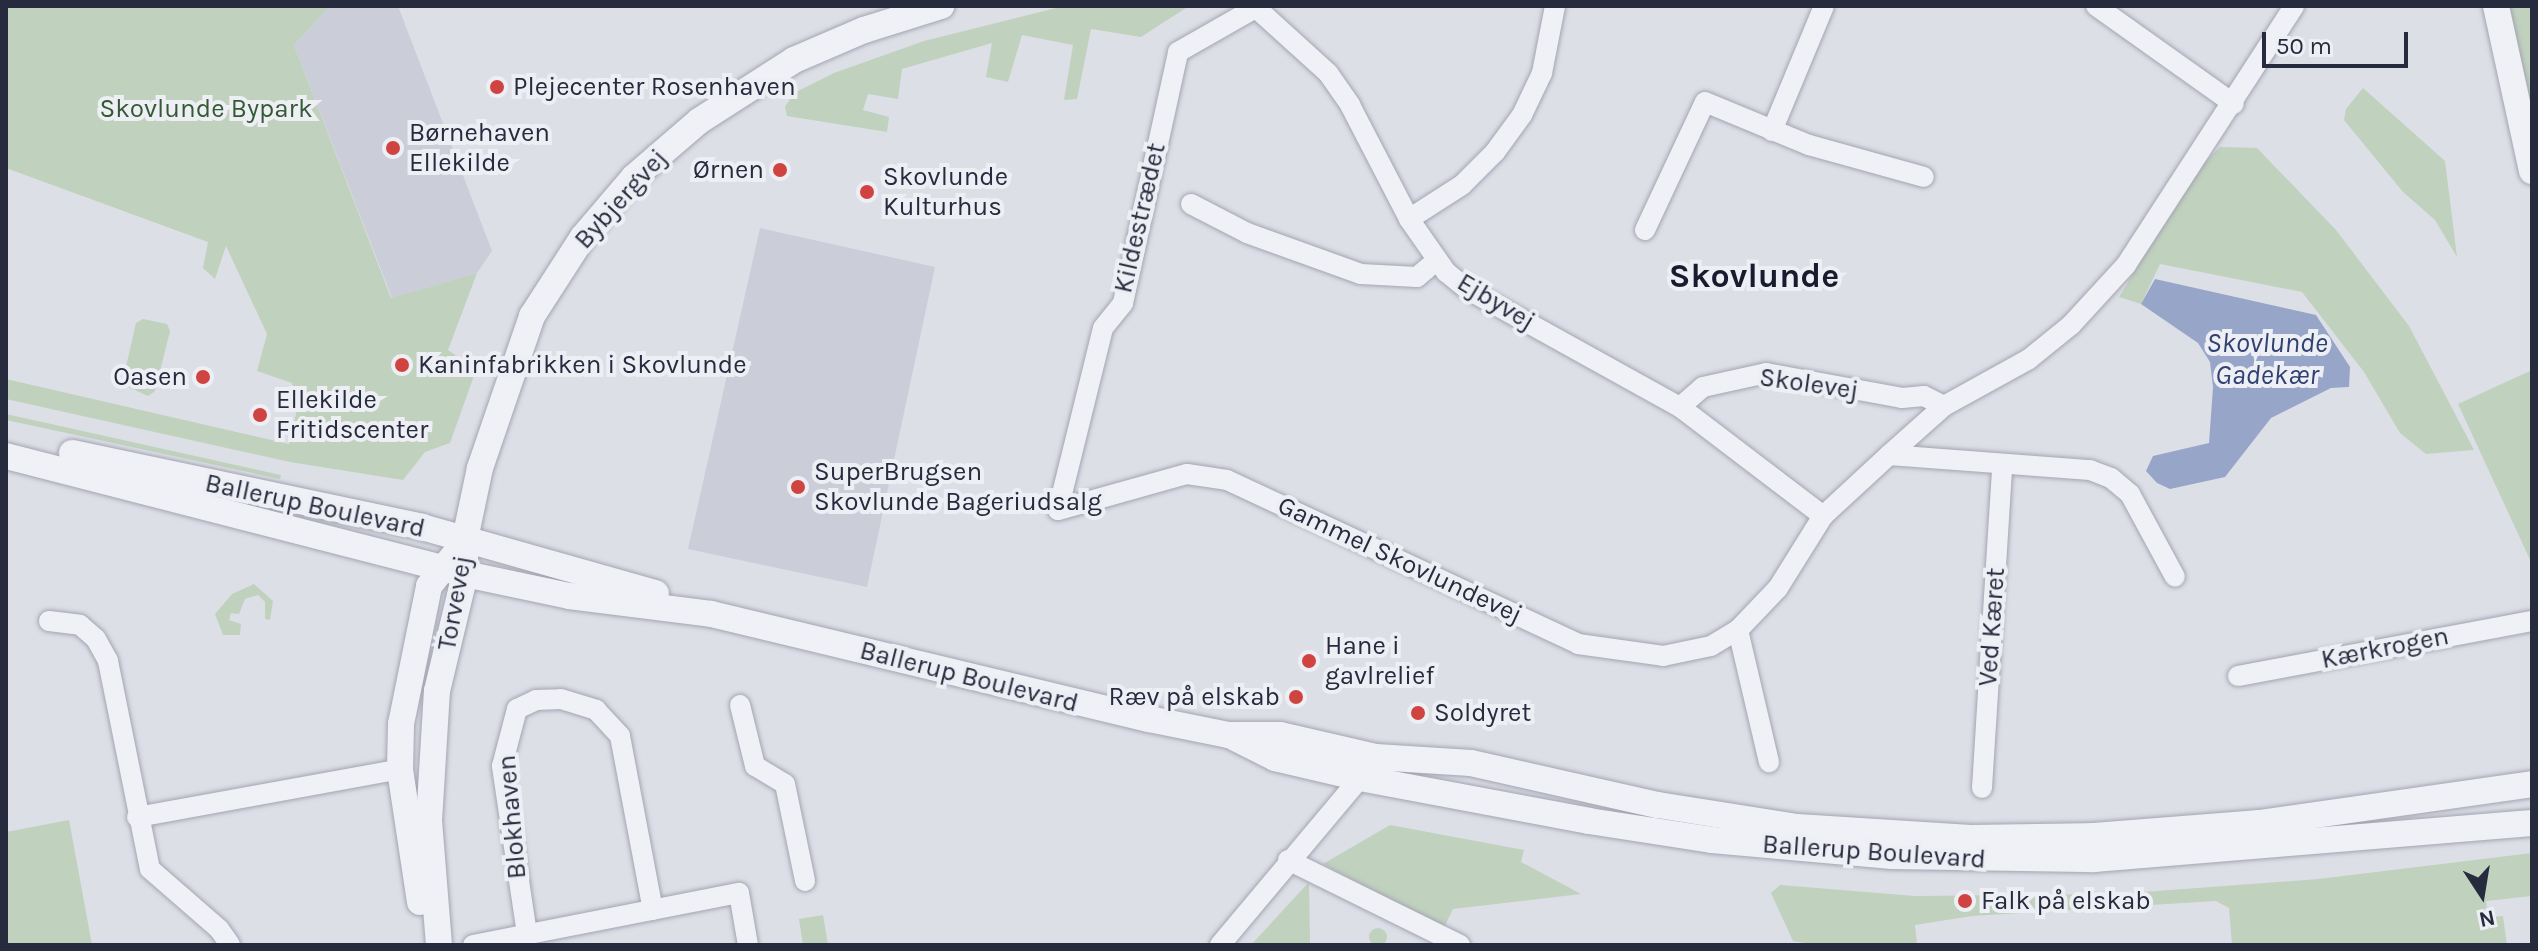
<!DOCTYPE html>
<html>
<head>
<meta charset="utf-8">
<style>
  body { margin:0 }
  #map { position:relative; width:2538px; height:951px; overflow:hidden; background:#dddfe7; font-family:Karla,sans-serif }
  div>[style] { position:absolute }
  .built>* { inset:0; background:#cbced9 }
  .green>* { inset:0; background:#c0d1be }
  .round { border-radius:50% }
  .water>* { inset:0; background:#97a6c8 }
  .roads { filter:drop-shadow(0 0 2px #a3a5b1) drop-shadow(0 0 2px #a3a5b1) }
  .minor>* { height:20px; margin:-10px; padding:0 10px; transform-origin:10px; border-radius:10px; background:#f0f1f6 }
  .tertiary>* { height:26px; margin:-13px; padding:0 13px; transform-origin:13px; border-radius:13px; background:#f0f1f6 }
  .dots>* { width:22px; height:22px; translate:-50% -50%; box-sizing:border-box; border:4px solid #edeff5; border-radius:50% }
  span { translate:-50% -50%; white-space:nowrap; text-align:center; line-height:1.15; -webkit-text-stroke:8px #edeff5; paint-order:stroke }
  .poi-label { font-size:26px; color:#272b3e }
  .left { translate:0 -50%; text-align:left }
  .right { translate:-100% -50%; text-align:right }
  .park-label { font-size:26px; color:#345a34 }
  .street-label { font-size:26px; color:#272b3e }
  .water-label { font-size:28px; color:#304272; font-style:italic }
  .district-label { font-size:34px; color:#191c2f; font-weight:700 }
  .frame { position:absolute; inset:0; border:8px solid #272b3e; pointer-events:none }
  .north { position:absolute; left:2442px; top:855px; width:80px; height:80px; -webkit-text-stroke:6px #edeff5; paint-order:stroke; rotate:168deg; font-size:22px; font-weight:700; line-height:32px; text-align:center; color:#272b3e }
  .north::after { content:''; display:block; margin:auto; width:28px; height:36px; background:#272b3e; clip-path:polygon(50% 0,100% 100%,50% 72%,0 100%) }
  .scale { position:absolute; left:2262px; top:32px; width:146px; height:36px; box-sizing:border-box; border:4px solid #272b3e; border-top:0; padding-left:10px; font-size:24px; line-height:28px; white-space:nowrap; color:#272b3e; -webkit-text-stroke:6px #edeff5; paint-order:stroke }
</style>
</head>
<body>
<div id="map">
  <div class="built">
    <div style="clip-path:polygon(330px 6px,398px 6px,492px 251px,477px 273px,392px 298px,294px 45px)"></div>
    <div style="clip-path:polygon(760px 228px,935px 267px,867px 587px,688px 549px)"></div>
  </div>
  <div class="green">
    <div style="clip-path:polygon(6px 6px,330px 6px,294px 45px,391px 298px,477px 273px,448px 350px,476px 370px,450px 443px,425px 452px,403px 480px,290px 462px,6px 399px,6px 379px,289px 444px,298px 405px,292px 383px,257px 371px,267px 334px,226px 246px,215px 279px,203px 268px,208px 242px,6px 168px)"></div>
    <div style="clip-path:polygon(1064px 6px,1189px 6px,1141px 37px,1091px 29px,1077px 99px,1064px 100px,1073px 45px,1022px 35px,1008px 82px,986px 77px,992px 43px,902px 69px,898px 99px,868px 94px,863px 110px,889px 117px,887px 132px,787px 116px,785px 107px,794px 93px,834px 73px,924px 41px)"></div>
    <div style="clip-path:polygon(2508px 6px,2532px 6px,2532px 122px)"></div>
    <div style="clip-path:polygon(2363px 88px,2445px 161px,2457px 257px,2435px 220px,2403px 192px,2344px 120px,2346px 109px)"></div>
    <div style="clip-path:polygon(2220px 147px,2257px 148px,2336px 230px,2409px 326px,2474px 450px,2426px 454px,2400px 433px,2364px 372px,2302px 292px,2160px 264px,2141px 304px,2119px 297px,2195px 172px)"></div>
    <div style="clip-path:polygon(143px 319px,167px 324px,170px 331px,155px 391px,148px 396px,122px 384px,136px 323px)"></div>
    <div style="clip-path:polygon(2532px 370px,2532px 564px,2458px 404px)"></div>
    <div style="clip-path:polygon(6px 414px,281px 475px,280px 479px,6px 420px)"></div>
    <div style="clip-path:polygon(254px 584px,273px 601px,270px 620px,265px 619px,265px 602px,258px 595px,245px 599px,239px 614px,231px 613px,229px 620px,241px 624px,240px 635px,223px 635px,215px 614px,232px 594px)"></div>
    <div style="clip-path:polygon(69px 820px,92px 945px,6px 945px,6px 832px)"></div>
    <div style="clip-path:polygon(1390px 825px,1524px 850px,1521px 862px,1581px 894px,1453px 909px,1444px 928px,1323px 864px)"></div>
    <div style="clip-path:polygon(2532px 853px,2532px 896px,2486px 901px,2488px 917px,2503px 916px,2507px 945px,2232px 945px,2229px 908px,2216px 901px,1972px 916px,1915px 925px,1917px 945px,1817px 945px,1793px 941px,1771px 893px,1780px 885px,1915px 896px,2116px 894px,2318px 879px)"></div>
    <div style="clip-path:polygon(1309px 882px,1310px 945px,1251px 945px)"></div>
    <div style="clip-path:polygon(823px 915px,828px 945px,803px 945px,799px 919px)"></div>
    <div class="round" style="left:1369px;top:928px;width:18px;height:18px"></div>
  </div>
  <div class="water">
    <div style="clip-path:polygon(2155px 279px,2316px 315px,2350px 367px,2349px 387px,2331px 388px,2271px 418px,2225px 477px,2170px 489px,2157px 483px,2146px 471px,2153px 456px,2209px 443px,2213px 387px,2210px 362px,2198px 343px,2141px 304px)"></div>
  </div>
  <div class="roads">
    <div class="minor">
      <div style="left:1254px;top:6px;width:100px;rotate:42.2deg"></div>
      <div style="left:1328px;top:73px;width:39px;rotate:55deg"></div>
      <div style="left:1350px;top:105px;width:128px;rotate:62.6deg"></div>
      <div style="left:1409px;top:219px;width:65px;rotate:55.1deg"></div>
      <div style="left:1446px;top:272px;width:27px;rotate:39deg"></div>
      <div style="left:1467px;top:289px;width:244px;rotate:29deg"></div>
      <div style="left:1680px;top:407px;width:180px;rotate:37.3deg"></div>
      <div style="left:2096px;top:6px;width:169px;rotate:35.4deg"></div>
      <div style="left:1772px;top:131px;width:135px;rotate:-67.4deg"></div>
      <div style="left:1191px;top:204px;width:63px;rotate:27.4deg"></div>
      <div style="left:1247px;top:233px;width:121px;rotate:19.8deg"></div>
      <div style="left:1361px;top:274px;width:56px;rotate:3.1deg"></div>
      <div style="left:1417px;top:277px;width:25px;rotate:-40deg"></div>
      <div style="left:1409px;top:219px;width:63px;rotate:-32.7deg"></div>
      <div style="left:1462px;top:185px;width:47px;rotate:-45deg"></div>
      <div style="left:1495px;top:152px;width:46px;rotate:-53.9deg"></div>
      <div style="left:1522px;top:115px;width:47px;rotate:-64.5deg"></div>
      <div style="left:1542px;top:73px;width:68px;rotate:-79deg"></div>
      <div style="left:1645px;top:230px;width:141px;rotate:-64.9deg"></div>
      <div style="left:1705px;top:102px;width:113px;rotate:22.5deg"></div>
      <div style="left:1809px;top:145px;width:119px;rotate:15.5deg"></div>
      <div style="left:1680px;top:407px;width:30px;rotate:-41deg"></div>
      <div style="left:1703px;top:387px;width:65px;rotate:-12.5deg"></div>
      <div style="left:1766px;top:373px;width:138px;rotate:10.4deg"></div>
      <div style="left:1902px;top:398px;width:22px;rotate:-5deg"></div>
      <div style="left:1924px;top:396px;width:22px;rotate:27deg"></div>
      <div style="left:1889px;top:455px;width:202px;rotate:4.3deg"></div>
      <div style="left:2090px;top:470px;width:22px;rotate:21deg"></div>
      <div style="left:2111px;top:478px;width:25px;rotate:40deg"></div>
      <div style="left:2130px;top:494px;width:94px;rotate:61.5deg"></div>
      <div style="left:1058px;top:510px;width:134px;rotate:-15.6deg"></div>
      <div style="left:1187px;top:474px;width:40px;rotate:8.5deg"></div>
      <div style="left:1227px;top:480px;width:387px;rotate:25deg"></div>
      <div style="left:1578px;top:644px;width:86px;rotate:8deg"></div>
      <div style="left:1663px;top:656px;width:49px;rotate:-11.8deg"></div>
      <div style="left:1711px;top:646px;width:31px;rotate:-31deg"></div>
      <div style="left:1738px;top:630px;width:58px;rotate:-46.4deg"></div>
      <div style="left:1778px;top:588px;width:85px;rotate:-58deg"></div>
      <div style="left:1823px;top:516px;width:90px;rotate:-42.7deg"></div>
      <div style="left:1889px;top:455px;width:74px;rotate:-41.7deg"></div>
      <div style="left:1944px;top:406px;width:97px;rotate:-28.9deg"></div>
      <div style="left:2029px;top:359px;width:54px;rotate:-39deg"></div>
      <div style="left:2071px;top:325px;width:81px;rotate:-47.5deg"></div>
      <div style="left:2126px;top:265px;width:309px;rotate:-57deg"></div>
      <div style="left:1058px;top:510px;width:187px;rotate:-76.1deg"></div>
      <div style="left:1103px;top:328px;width:32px;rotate:-51deg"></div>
      <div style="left:1123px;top:303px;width:257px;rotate:-77.6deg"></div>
      <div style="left:1178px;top:52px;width:89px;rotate:-29.7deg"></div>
      <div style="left:49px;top:621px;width:31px;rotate:7deg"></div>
      <div style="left:80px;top:625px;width:21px;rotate:41deg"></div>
      <div style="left:96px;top:639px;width:25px;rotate:61deg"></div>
      <div style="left:108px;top:661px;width:212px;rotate:78.6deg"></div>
      <div style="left:150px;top:869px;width:91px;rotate:41deg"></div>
      <div style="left:219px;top:929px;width:19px;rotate:55deg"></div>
      <div style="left:1738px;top:630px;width:136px;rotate:76.8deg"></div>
      <div style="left:2238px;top:676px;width:299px;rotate:-10.6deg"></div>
      <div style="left:740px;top:705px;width:63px;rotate:76.2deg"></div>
      <div style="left:755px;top:766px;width:35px;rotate:31deg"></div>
      <div style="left:785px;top:784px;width:99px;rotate:78.3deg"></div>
      <div style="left:1982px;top:788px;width:323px;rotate:-86.4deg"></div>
      <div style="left:137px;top:817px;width:267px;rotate:-10.3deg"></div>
      <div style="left:1288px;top:860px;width:192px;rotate:26.3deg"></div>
      <div style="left:527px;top:934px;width:170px;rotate:-98.5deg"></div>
      <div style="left:502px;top:766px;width:59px;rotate:-75.3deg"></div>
      <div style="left:517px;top:709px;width:21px;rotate:-25deg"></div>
      <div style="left:536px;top:700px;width:25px;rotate:-2deg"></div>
      <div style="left:561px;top:699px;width:37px;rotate:17deg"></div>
      <div style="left:596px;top:710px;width:35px;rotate:47deg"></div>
      <div style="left:620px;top:736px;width:177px;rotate:79.3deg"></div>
      <div style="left:473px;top:945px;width:271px;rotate:-11.1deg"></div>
      <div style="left:739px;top:893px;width:53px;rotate:80.2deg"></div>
      <div style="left:1220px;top:945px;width:218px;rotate:-50deg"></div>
      <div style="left:1360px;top:778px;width:10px;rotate:-79deg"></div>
    </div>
    <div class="tertiary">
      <div style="left:2496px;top:6px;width:169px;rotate:77.7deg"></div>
      <div style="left:72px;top:453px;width:358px;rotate:11.9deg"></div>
      <div style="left:422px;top:527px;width:243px;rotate:15.8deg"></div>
      <div style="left:6px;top:456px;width:474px;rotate:14.4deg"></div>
      <div style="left:465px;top:574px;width:106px;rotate:11.9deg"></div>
      <div style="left:569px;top:596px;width:143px;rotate:7.2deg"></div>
      <div style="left:711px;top:614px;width:450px;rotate:13.5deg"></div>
      <div style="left:1149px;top:719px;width:81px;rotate:11.4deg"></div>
      <div style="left:1228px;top:735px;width:52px"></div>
      <div style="left:1280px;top:735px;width:98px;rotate:12.9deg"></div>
      <div style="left:1376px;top:757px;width:95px;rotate:3.6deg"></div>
      <div style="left:1471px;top:763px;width:192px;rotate:12.7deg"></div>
      <div style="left:1658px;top:805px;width:141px;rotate:9deg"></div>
      <div style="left:1797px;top:827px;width:174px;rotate:3.6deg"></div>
      <div style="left:1971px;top:838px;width:123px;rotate:-0.9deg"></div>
      <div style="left:2094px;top:836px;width:166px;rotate:-4.5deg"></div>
      <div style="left:2259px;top:823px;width:276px;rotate:-8.1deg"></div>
      <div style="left:1235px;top:738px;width:45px;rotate:26.6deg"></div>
      <div style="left:1275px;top:758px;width:87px;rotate:13.2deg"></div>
      <div style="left:1360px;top:778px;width:233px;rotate:10.6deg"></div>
      <div style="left:1589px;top:821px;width:124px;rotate:8.8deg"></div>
      <div style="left:1712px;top:840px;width:181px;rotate:5.1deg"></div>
      <div style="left:1892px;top:856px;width:202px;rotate:0.9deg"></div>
      <div style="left:2094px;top:859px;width:439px;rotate:-4.7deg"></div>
      <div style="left:420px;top:902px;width:134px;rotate:-98.6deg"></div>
      <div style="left:400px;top:769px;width:45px;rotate:-88.7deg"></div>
      <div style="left:401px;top:724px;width:141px;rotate:-78.5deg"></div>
      <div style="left:429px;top:586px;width:40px;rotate:-51deg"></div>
      <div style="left:439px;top:945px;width:124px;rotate:-94.6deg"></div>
      <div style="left:429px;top:821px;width:130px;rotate:-86.5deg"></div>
      <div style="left:437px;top:691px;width:120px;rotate:-76.5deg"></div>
      <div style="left:465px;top:574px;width:35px;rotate:-90deg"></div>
      <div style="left:465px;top:539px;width:73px;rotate:-78.1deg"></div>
      <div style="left:480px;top:468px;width:161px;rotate:-71.1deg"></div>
      <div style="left:532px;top:316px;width:94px;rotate:-57.2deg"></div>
      <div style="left:583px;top:237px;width:79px;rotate:-49.6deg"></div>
      <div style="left:634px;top:177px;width:86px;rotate:-40.7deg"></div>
      <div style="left:699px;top:121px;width:113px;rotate:-32.7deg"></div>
      <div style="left:794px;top:60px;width:76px;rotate:-23.2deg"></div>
      <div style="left:864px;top:30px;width:81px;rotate:-17.3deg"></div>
    </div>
  </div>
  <div class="dots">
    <div style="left:497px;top:87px;background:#cf4440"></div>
    <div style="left:393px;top:148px;background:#cf4440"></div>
    <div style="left:780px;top:170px;background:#cf4440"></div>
    <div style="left:867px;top:192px;background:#cf4440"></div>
    <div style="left:402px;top:365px;background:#cf4440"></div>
    <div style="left:203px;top:377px;background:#cf4440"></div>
    <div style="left:260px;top:415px;background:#cf4440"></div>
    <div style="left:798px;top:487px;background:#cf4440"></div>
    <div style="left:1309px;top:661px;background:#cf4440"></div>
    <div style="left:1296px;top:697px;background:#cf4440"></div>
    <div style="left:1418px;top:713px;background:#cf4440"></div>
    <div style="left:1965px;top:901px;background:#cf4440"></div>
  </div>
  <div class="poi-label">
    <span class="left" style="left:513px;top:87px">Plejecenter Rosenhaven</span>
    <span class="left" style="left:409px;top:148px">Børnehaven<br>Ellekilde</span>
    <span class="right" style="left:764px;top:170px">Ørnen</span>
    <span class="left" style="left:883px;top:192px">Skovlunde<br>Kulturhus</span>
    <span class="left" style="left:418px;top:365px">Kaninfabrikken i Skovlunde</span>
    <span class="right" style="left:187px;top:377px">Oasen</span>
    <span class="left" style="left:276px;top:415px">Ellekilde<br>Fritidscenter</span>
    <span class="left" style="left:814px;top:487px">SuperBrugsen<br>Skovlunde Bageriudsalg</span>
    <span class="left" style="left:1325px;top:661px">Hane i<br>gavlrelief</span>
    <span class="right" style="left:1280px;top:697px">Ræv på elskab</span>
    <span class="left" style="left:1434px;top:713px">Soldyret</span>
    <span class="left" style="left:1981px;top:901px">Falk på elskab</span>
  </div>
  <div class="park-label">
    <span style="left:206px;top:109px">Skovlunde Bypark</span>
  </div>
  <div class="street-label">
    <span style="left:621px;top:199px;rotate:-48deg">Bybjergvej</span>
    <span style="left:1140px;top:218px;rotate:-77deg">Kildestrædet</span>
    <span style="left:1496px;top:302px;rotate:31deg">Ejbyvej</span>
    <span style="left:1809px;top:384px;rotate:8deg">Skolevej</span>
    <span style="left:315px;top:506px;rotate:12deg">Ballerup Boulevard</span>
    <span style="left:1400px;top:560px;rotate:25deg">Gammel Skovlundevej</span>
    <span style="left:455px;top:603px;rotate:-80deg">Torvevej</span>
    <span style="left:1992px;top:627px;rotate:-86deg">Ved Kæret</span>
    <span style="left:2385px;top:648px;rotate:-11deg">Kærkrogen</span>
    <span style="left:969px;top:677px;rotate:14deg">Ballerup Boulevard</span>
    <span style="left:512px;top:817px;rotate:-95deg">Blokhaven</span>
    <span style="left:1874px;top:852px;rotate:4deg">Ballerup Boulevard</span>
  </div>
  <div class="water-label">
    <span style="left:2267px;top:359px">Skovlunde<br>Gadekær</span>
  </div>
  <div class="district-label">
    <span style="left:1754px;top:277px">Skovlunde</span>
  </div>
  <div class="frame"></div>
  <div class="north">N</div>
  <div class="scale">50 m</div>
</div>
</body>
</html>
